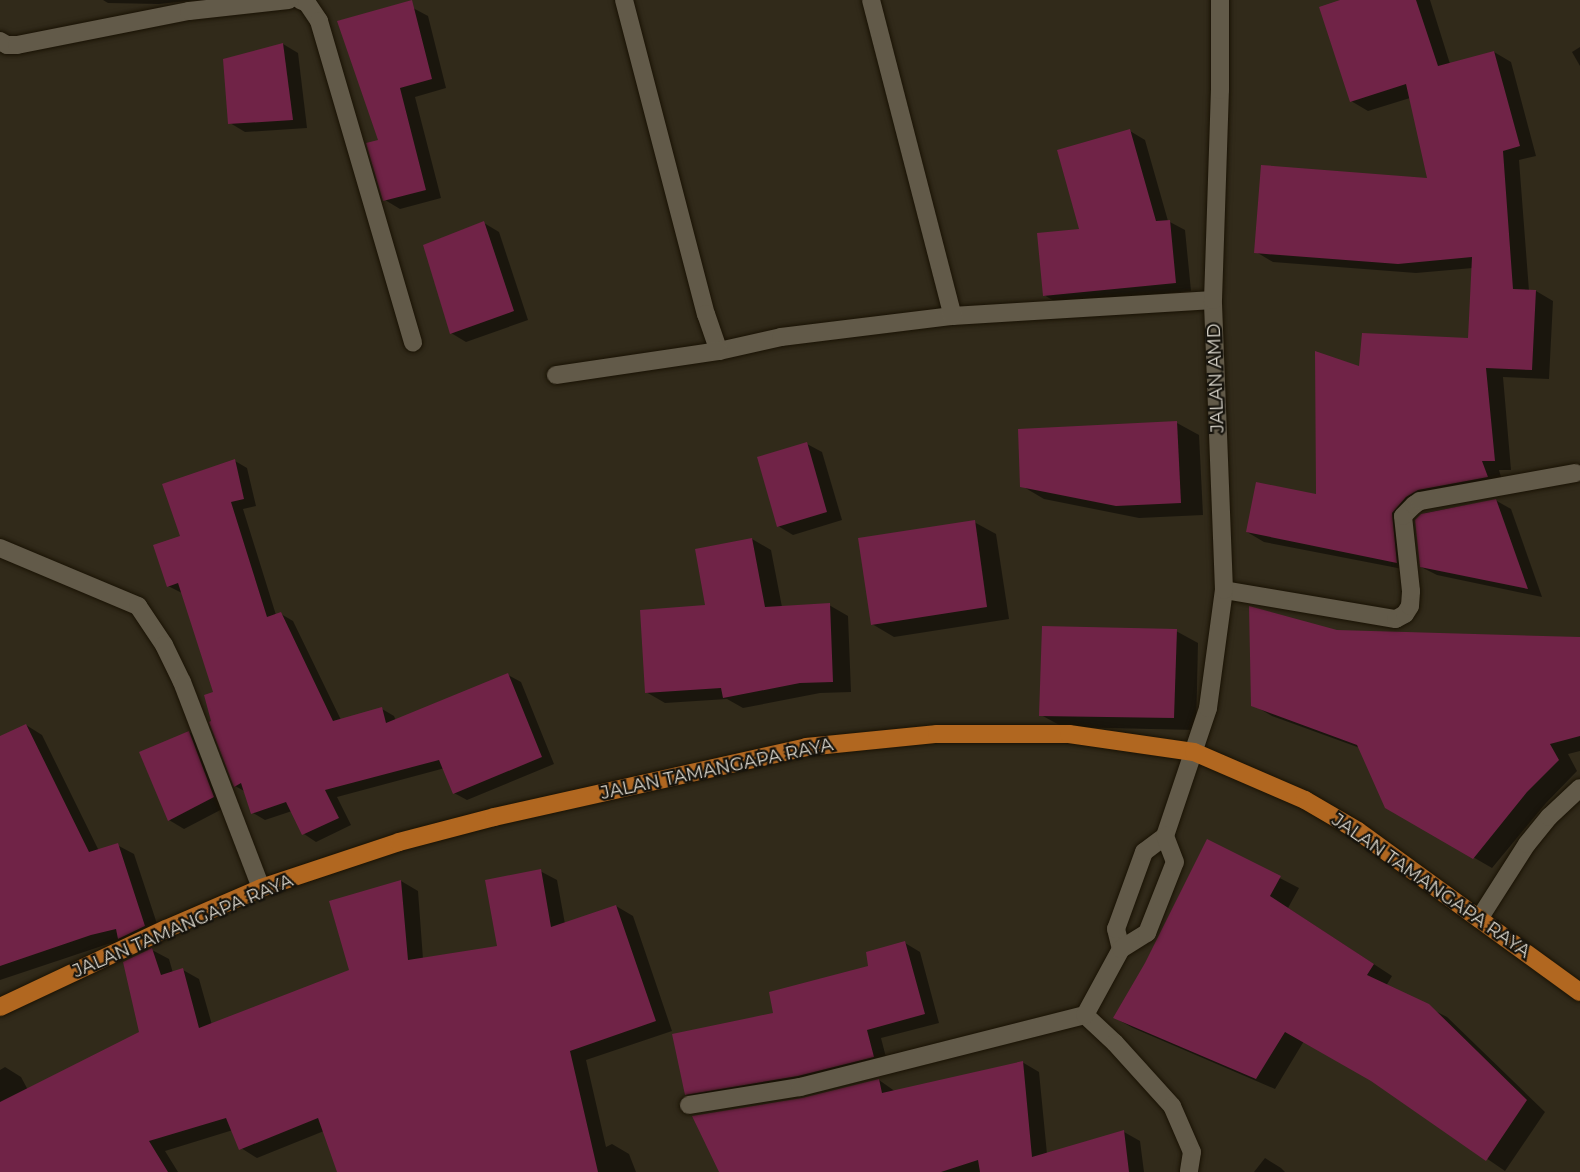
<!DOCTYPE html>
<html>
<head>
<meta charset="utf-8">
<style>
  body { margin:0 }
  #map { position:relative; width:1580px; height:1172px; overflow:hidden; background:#312a1a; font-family:Montserrat,sans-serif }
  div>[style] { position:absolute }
  .shadow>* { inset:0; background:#0007 }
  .building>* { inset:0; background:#702347 }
  .roads { filter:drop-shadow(0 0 2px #191204) drop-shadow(0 0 2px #191204) }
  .minor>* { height:18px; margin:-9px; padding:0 9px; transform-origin:9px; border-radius:9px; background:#625a49 }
  .major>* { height:18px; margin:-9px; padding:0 9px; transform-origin:9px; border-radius:9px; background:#b16720 }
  span { translate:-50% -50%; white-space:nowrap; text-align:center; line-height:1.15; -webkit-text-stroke:4.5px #16130c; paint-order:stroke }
  .street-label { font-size:18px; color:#dad6cc }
</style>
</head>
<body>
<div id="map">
  <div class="shadow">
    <div style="clip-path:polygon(103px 0,197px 0,159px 4px,108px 3px)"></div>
    <div style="clip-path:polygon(1345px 0,1430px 0,1450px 64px,1494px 52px,1511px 62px,1536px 156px,1519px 160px,1529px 291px,1536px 291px,1553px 301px,1549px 379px,1503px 377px,1511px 470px,1499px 470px,1504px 487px,1423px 506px,1409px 523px,1413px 571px,1264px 542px,1247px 532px,1317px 496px,1361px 368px,1469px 340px,1473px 268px,1416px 273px,1273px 262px,1256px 252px,1428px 179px,1410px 98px,1368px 111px,1351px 101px)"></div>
    <div style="clip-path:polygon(413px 8px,428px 16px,446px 88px,415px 97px,441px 198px,400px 209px,385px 200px,380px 141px)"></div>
    <div style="clip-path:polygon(283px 44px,298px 53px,307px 128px,245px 132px,230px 123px)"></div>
    <div style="clip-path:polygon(1580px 47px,1580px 66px,1572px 52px)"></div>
    <div style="clip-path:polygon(1130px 131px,1145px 140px,1168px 221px,1185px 230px,1191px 291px,1059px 304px,1044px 295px,1081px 230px)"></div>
    <div style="clip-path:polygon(484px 223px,499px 232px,528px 320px,466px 342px,451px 333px)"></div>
    <div style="clip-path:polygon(1177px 423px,1199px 435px,1203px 515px,1139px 518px,1044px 499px,1022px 486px)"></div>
    <div style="clip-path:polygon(807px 444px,822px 452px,842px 520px,793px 535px,778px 526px)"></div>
    <div style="clip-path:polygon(235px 461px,247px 468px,256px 506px,243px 509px,276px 615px,281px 614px,293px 621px,341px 720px,382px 709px,394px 716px,396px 721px,508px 675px,521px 682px,554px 764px,467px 800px,454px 793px,445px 768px,337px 797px,351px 825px,316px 842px,304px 834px,292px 811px,265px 820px,253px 813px,246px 792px,235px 786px,214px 693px,182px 593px,168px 586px,182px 537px)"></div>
    <div style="clip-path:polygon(1495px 500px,1511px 509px,1542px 597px,1437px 575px,1421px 567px,1416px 521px,1425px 513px)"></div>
    <div style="clip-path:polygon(974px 522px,996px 534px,1009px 619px,894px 637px,872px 624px)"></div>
    <div style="clip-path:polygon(752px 539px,771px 550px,782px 607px,829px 605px,848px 616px,851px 692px,820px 693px,743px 708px,727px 699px,665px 703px,646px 692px)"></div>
    <div style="clip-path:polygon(1176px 631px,1198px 643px,1196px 730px,1063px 727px,1041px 715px)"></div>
    <div style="clip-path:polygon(1337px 631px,1580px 639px,1580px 751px,1568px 754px,1577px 771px,1546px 803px,1492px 868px,1386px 807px,1360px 748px,1272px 716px,1253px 705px)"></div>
    <div style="clip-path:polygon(26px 725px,42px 735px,99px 851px,117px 845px,134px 854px,161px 936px,108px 944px,0 980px,0 738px)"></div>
    <div style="clip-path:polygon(189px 732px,204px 741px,228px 806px,184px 829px,169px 820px)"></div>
    <div style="clip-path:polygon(1208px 841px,1299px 888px,1288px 908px,1392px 976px,1386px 986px,1447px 1017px,1545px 1112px,1505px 1171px,1372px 1080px,1304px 1041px,1275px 1089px,1133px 1028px,1115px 1018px,1146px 964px)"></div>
    <div style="clip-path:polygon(540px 871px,557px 880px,565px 924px,616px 906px,633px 916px,672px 1031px,586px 1060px,606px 1147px,612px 1144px,629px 1154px,636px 1172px,338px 1172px,324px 1131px,257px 1158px,241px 1148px,233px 1130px,165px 1151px,178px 1172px,0 1172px,0 1070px,5px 1067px,21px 1077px,28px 1090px,141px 1033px,152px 950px,169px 959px,173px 973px,183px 970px,199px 979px,212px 1025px,350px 971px,331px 902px,401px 881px,418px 891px,423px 959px,498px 947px)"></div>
    <div style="clip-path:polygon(905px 943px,920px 952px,939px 1023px,881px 1038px,888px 1065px,701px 1103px,686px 1094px,774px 1014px,870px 967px)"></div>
    <div style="clip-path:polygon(1022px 1062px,1039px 1072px,1047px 1154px,1124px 1132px,1140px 1141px,1144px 1172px,721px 1172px,802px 1100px,879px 1080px,896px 1092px)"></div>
    <div style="clip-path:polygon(1265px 1158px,1281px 1168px,1285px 1172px,1254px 1172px)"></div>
  </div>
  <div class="building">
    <div style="clip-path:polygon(412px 0,432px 79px,400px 88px,426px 190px,383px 201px,366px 143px,378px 140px,337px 21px)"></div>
    <div style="clip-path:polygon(1340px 0,1416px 0,1438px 66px,1494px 51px,1520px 146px,1503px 151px,1513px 289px,1536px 290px,1532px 370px,1486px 368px,1495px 461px,1482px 461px,1488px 477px,1418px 490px,1406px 497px,1392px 513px,1397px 563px,1246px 532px,1256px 482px,1316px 494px,1315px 351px,1359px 366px,1362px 333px,1468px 338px,1472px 257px,1398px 264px,1254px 253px,1261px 165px,1427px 178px,1406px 84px,1350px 102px,1319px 7px)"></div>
    <div style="clip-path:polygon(283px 43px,293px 120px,228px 124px,223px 59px)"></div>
    <div style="clip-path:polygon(1130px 129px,1156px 221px,1170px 220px,1176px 283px,1043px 296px,1037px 233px,1079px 229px,1057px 150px)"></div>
    <div style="clip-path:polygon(484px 221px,514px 311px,450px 334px,423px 245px)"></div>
    <div style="clip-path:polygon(1177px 421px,1181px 503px,1116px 506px,1020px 487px,1018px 429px)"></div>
    <div style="clip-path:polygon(807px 442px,827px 512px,777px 527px,757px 457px)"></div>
    <div style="clip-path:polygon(235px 459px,244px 499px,231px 502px,267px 617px,281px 612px,333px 721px,382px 707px,386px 723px,508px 673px,542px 757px,453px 794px,439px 760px,325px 790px,339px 818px,302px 835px,286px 802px,251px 814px,241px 783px,234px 787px,209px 722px,211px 721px,204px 695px,213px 692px,178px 583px,167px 587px,153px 545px,180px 536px,162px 484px)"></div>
    <div style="clip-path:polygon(1496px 499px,1528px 589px,1420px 567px,1415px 520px,1421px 514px)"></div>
    <div style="clip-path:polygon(975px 520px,987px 607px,871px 625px,858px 538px)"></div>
    <div style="clip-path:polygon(752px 538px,765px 607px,830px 603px,833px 682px,800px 683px,723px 698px,721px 688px,645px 693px,640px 610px,705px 605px,695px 549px)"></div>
    <div style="clip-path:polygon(1249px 606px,1337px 630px,1580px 637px,1580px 736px,1550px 744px,1559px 760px,1527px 792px,1473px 859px,1385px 808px,1357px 745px,1251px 706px)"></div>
    <div style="clip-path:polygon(1042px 626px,1177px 629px,1174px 718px,1039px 716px)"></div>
    <div style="clip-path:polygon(26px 724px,89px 852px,118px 843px,145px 926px,118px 939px,116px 929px,91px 935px,0 966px,0 736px)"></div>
    <div style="clip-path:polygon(189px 731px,214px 797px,168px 821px,139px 752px)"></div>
    <div style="clip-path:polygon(1207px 839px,1281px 876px,1270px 896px,1374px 964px,1367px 975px,1429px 1004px,1527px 1100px,1486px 1161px,1371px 1081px,1285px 1032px,1256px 1079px,1113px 1018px,1145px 963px)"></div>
    <div style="clip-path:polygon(541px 869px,551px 927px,616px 905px,656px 1021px,570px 1051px,598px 1172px,337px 1172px,318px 1118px,239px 1150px,226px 1118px,149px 1141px,168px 1172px,0 1172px,0 1102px,139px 1032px,123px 962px,152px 948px,161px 975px,183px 968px,199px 1028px,349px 970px,329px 901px,401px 880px,408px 960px,497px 946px,485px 880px)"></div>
    <div style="clip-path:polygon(905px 941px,925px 1014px,867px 1030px,874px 1057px,798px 1076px,685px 1095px,672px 1034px,773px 1013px,769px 992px,868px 966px,866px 952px)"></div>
    <div style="clip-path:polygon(1023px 1061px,1032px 1157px,1124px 1130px,1129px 1172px,980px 1172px,978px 1160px,941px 1172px,719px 1172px,692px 1116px,802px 1098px,879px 1079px,882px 1093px)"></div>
  </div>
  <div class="roads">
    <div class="minor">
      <div style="left:300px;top:0;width:8px;rotate:23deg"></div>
      <div style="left:307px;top:3px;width:22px;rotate:56deg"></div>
      <div style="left:319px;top:21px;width:335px;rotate:73.7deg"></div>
      <div style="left:624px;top:0;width:325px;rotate:75.4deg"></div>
      <div style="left:706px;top:314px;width:39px;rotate:71deg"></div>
      <div style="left:719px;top:351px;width:64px;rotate:-12.7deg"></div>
      <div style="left:781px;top:337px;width:173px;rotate:-7deg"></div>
      <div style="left:953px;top:316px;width:260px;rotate:-3.5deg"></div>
      <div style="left:871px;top:0;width:326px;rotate:75.5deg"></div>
      <div style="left:0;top:41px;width:8px;rotate:30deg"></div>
      <div style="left:7px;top:45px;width:10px"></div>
      <div style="left:17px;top:45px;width:175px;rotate:-11.2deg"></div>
      <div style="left:189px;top:11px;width:100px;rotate:-6.3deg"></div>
      <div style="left:556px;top:375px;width:165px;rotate:-8.4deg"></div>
      <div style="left:0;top:548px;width:150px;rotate:22.8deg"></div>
      <div style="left:138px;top:606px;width:47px;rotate:56.3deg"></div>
      <div style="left:164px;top:645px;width:41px;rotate:64.1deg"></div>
      <div style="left:182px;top:682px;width:221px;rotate:69deg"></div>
      <div style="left:1224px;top:590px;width:174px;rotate:9.6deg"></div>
      <div style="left:1396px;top:619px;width:10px;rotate:-29deg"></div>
      <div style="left:1405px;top:614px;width:9px;rotate:-58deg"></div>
      <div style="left:1410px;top:606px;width:15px;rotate:-86deg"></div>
      <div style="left:1411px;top:591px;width:75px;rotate:-96.1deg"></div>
      <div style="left:1403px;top:516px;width:16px;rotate:-45deg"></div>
      <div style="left:1414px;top:505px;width:7px;rotate:-34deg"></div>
      <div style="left:1420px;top:501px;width:158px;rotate:-10.2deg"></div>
      <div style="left:1479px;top:919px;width:89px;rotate:-57.4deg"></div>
      <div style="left:1527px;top:844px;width:35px;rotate:-51deg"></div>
      <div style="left:1549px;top:817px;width:42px;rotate:-43.1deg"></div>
      <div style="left:1121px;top:949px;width:21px;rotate:-104deg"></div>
      <div style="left:1116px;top:929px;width:82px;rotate:-70deg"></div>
      <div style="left:1144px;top:852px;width:26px;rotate:-37deg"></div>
      <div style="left:1165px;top:836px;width:135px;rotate:-71.4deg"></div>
      <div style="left:1208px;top:708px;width:119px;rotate:-82.3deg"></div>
      <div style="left:1224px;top:590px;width:290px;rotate:-92.2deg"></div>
      <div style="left:1213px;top:300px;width:210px;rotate:-88.1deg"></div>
      <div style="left:1220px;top:90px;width:90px;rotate:-90deg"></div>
      <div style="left:1085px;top:1015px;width:41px;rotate:43deg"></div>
      <div style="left:1115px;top:1043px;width:85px;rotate:47.9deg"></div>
      <div style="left:1172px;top:1106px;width:50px;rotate:66.5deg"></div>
      <div style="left:1192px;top:1152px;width:20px;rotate:99deg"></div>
      <div style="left:689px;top:1105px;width:112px;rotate:-9.2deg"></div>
      <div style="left:800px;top:1087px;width:294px;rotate:-14.2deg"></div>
      <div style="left:1085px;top:1015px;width:75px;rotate:-61.4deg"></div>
      <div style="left:1121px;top:949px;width:31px;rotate:-32deg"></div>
      <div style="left:1147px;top:933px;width:76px;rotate:-68.5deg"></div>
      <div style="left:1175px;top:862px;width:28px;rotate:-111deg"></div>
    </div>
    <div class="major">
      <div style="left:0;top:1007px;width:183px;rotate:-25.2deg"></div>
      <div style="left:166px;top:929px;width:103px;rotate:-23.3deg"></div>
      <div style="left:261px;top:888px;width:145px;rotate:-18.4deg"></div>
      <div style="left:399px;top:842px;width:98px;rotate:-14.7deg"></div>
      <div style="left:494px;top:817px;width:320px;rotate:-12.6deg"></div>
      <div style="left:806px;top:747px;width:132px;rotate:-5.7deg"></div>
      <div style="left:937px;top:734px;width:132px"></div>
      <div style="left:1069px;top:734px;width:126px;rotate:8.2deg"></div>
      <div style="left:1194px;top:752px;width:121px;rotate:23.4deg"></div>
      <div style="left:1305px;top:800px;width:61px;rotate:30.3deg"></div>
      <div style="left:1358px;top:831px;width:274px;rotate:36deg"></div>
    </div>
  </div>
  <div class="street-label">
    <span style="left:1216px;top:378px;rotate:-92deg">JALAN AMD</span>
    <span style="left:717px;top:769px;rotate:-12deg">JALAN TAMANGAPA RAYA</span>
    <span style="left:1431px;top:886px;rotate:35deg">JALAN TAMANGAPA RAYA</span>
    <span style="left:183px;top:926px;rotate:-23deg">JALAN TAMANGAPA RAYA</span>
  </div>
</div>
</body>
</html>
